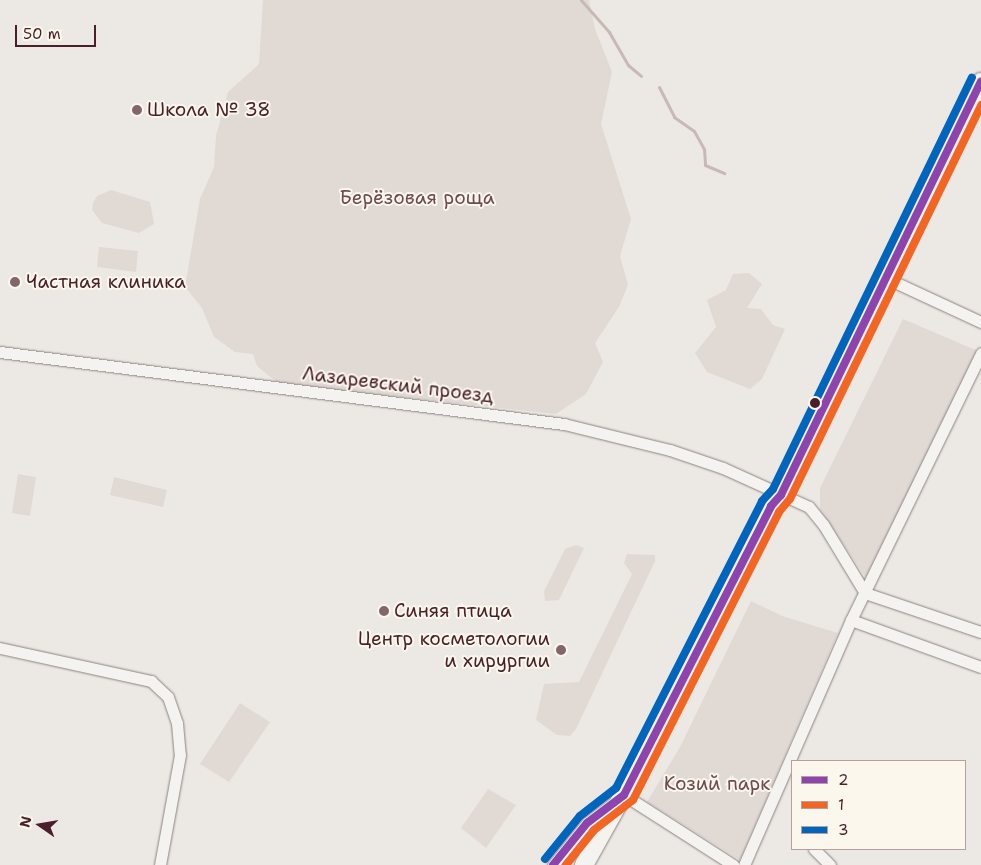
<!DOCTYPE html>
<html>
<head>
<meta charset="utf-8">
<style>
  body { margin:0 }
  #map { position:relative; width:981px; height:865px; overflow:hidden; background:#ece9e4; font-family:"Shantell Sans",sans-serif }
  div>[style] { position:absolute }
  .green>* { inset:0; background:#e1d9d4 }
  .stream>* { height:3px; margin:-1.5px; padding:0 1.5px; transform-origin:1.5px; border-radius:1.5px; background:#c8b9b6 }
  .roads { filter:drop-shadow(0 0 1px #8b8282) drop-shadow(0 0 1px #8b8282) }
  .street>* { height:11px; margin:-5.5px; padding:0 5.5px; transform-origin:5.5px; border-radius:5.5px; background:#f4f3ef }
  .primary>* { height:18px; margin:-9px; padding:0 9px; transform-origin:9px; border-radius:9px; background:#f4f3ef }
  .bus-1>* { height:8px; margin:-4px; padding:0 4px; transform-origin:4px; border-radius:4px; background:#8e44ad }
  .bus-2>* { height:8px; margin:-4px; padding:0 4px; transform-origin:4px; border-radius:4px; background:#f26522 }
  .bus-3>* { height:8px; margin:-4px; padding:0 4px; transform-origin:4px; border-radius:4px; background:#0065bd }
  .dots>* { width:14px; height:14px; translate:-50% -50%; box-sizing:border-box; border:2px solid #fbf7ec; border-radius:50% }
  span { translate:-50% -50%; white-space:nowrap; text-align:center; line-height:1.15; -webkit-text-stroke:4px #fbf7ec; paint-order:stroke }
  .poi-label { font-size:19px; color:#4a1f2b }
  .left { translate:0 -50%; text-align:left }
  .right { translate:-100% -50%; text-align:right }
  .park-label { font-size:19px; color:#6e4a52 }
  .street-label { font-size:19px; color:#4a1f2b }
  .legend { position:absolute; left:791px; top:760px; width:175px; height:90px; box-sizing:border-box; background:#fbf7ec; border:1px solid #b4a19f; margin:0; padding:6px 9px; list-style:none; font-size:15px; color:#4a1f2b }
  .legend li { display:flex; align-items:center; gap:10px; height:25px }
  .legend b { width:25px; border:1px solid #b4a19f }
  .north { position:absolute; left:15px; top:800px; width:50px; height:50px; -webkit-text-stroke:4px #fbf7ec; paint-order:stroke; rotate:283deg; font-size:14px; font-weight:700; line-height:20px; text-align:center; color:#4a1f2b }
  .north::after { content:''; display:block; margin:auto; width:18px; height:22px; background:#4a1f2b; clip-path:polygon(50% 0,100% 100%,50% 72%,0 100%) }
  .scale { position:absolute; left:15px; top:25px; width:81px; height:22px; box-sizing:border-box; border:2px solid #4a1f2b; border-top:0; padding-left:6px; font-size:15px; line-height:18px; white-space:nowrap; color:#4a1f2b; -webkit-text-stroke:4px #fbf7ec; paint-order:stroke }
</style>
</head>
<body>
<div id="map">
  <div class="green">
    <div style="clip-path:polygon(263px 0,589px 0,595px 29px,612px 72px,601px 124px,631px 219px,620px 256px,628px 285px,619px 307px,595px 343px,603px 362px,586px 394px,556px 414px,279px 384px,257px 366px,253px 354px,235px 352px,214px 337px,202px 308px,185px 287px,200px 199px,214px 167px,216px 136px,228px 92px,259px 64px)"></div>
    <div style="clip-path:polygon(111px 190px,150px 202px,154px 224px,139px 233px,102px 223px,92px 210px,93px 203px,97px 196px)"></div>
    <div style="clip-path:polygon(99px 247px,138px 251px,136px 272px,97px 267px)"></div>
    <div style="clip-path:polygon(749px 273px,762px 284px,747px 308px,761px 309px,773px 325px,785px 329px,762px 379px,750px 389px,707px 372px,695px 353px,716px 327px,707px 300px,726px 290px,733px 274px)"></div>
    <div style="clip-path:polygon(903px 319px,978px 351px,866px 578px,820px 509px,820px 488px)"></div>
    <div style="clip-path:polygon(18px 474px,36px 477px,30px 516px,12px 513px)"></div>
    <div style="clip-path:polygon(114px 477px,167px 490px,163px 507px,110px 495px)"></div>
    <div style="clip-path:polygon(576px 545px,584px 548px,559px 600px,545px 601px,544px 591px,565px 549px)"></div>
    <div style="clip-path:polygon(627px 554px,655px 555px,655px 561px,576px 729px,570px 736px,557px 735px,536px 720px,544px 684px,579px 682px,632px 574px,624px 563px)"></div>
    <div style="clip-path:polygon(751px 601px,782px 616px,838px 633px,740px 860px,647px 802px,680px 747px)"></div>
    <div style="clip-path:polygon(240px 703px,270px 722px,229px 782px,200px 764px)"></div>
    <div style="clip-path:polygon(488px 789px,516px 805px,486px 848px,461px 828px)"></div>
  </div>
  <div class="stream">
    <div style="left:581px;top:0;width:43px;rotate:48.8deg"></div>
    <div style="left:609px;top:32px;width:38px;rotate:60deg"></div>
    <div style="left:628px;top:65px;width:17px;rotate:40deg"></div>
    <div style="left:659px;top:87px;width:34px;rotate:63deg"></div>
    <div style="left:674px;top:117px;width:24px;rotate:35deg"></div>
    <div style="left:694px;top:131px;width:21px;rotate:61deg"></div>
    <div style="left:704px;top:149px;width:16px;rotate:86deg"></div>
    <div style="left:705px;top:165px;width:21px;rotate:23deg"></div>
  </div>
  <div class="roads">
    <div class="street">
      <div style="left:886px;top:278px;width:105px;rotate:24.9deg"></div>
      <div style="left:0;top:352px;width:569px;rotate:7.28deg"></div>
      <div style="left:564px;top:424px;width:109px;rotate:13.8deg"></div>
      <div style="left:670px;top:450px;width:56px;rotate:18.8deg"></div>
      <div style="left:723px;top:468px;width:94px;rotate:24.4deg"></div>
      <div style="left:809px;top:507px;width:22px;rotate:51deg"></div>
      <div style="left:823px;top:524px;width:81px;rotate:58.7deg"></div>
      <div style="left:865px;top:593px;width:122px;rotate:18.6deg"></div>
      <div style="left:851px;top:620px;width:138px;rotate:19.9deg"></div>
      <div style="left:0;top:648px;width:155px;rotate:12.3deg"></div>
      <div style="left:151px;top:681px;width:23px;rotate:43deg"></div>
      <div style="left:168px;top:697px;width:28px;rotate:71deg"></div>
      <div style="left:177px;top:723px;width:32px;rotate:85deg"></div>
      <div style="left:180px;top:755px;width:112px;rotate:100.3deg"></div>
      <div style="left:814px;top:849px;width:23px;rotate:45deg"></div>
      <div style="left:553px;top:865px;width:54px;rotate:-51deg"></div>
      <div style="left:587px;top:823px;width:46px;rotate:-37.1deg"></div>
      <div style="left:624px;top:795px;width:130px;rotate:32.7deg"></div>
      <div style="left:744px;top:865px;width:267px;rotate:-66.4deg"></div>
      <div style="left:851px;top:620px;width:297px;rotate:-64deg"></div>
    </div>
    <div class="primary">
      <div style="left:584px;top:865px;width:148px;rotate:-60.8deg"></div>
      <div style="left:656px;top:736px;width:257px;rotate:-63.4deg"></div>
      <div style="left:771px;top:506px;width:15px;rotate:-48deg"></div>
      <div style="left:781px;top:495px;width:459px;rotate:-64.2deg"></div>
    </div>
  </div>
  <div class="bus-1">
    <div style="left:553px;top:865px;width:54px;rotate:-51deg"></div>
    <div style="left:587px;top:823px;width:46px;rotate:-37.1deg"></div>
    <div style="left:624px;top:795px;width:324px;rotate:-63deg"></div>
    <div style="left:771px;top:506px;width:15px;rotate:-48deg"></div>
    <div style="left:781px;top:495px;width:459px;rotate:-64.2deg"></div>
  </div>
  <div class="bus-2">
    <div style="left:566px;top:865px;width:45px;rotate:-51.3deg"></div>
    <div style="left:594px;top:830px;width:49px;rotate:-37.6deg"></div>
    <div style="left:633px;top:800px;width:323px;rotate:-63.1deg"></div>
    <div style="left:779px;top:512px;width:17px;rotate:-50deg"></div>
    <div style="left:790px;top:499px;width:438px;rotate:-64.1deg"></div>
  </div>
  <div class="bus-3">
    <div style="left:545px;top:859px;width:55px;rotate:-50.9deg"></div>
    <div style="left:580px;top:816px;width:46px;rotate:-37.9deg"></div>
    <div style="left:616px;top:788px;width:322px;rotate:-63deg"></div>
    <div style="left:762px;top:501px;width:16px;rotate:-47deg"></div>
    <div style="left:773px;top:489px;width:457px;rotate:-64.2deg"></div>
  </div>
  <div class="dots">
    <div style="left:137px;top:110px;background:#83666c"></div>
    <div style="left:15px;top:282px;background:#83666c"></div>
    <div style="left:815px;top:403px;background:#4a1f2b"></div>
    <div style="left:384px;top:611px;background:#83666c"></div>
    <div style="left:561px;top:650px;background:#83666c"></div>
  </div>
  <div class="poi-label">
    <span class="left" style="left:147px;top:110px">Школа № 38</span>
    <span class="left" style="left:26px;top:282px">Частная клиника</span>
    <span class="left" style="left:394px;top:611px">Синяя птица</span>
    <span class="right" style="left:550px;top:650px">Центр косметологии<br>и хирургии</span>
  </div>
  <div class="park-label">
    <span style="left:417px;top:198px">Берёзовая роща</span>
    <span style="left:717px;top:784px">Козий парк</span>
  </div>
  <div class="street-label">
    <span style="left:398px;top:385px;rotate:7deg">Лазаревский проезд</span>
  </div>
  <ul class="legend">
  <li><b style="height:6px;background:#8e44ad"></b>2</li>
  <li><b style="height:6px;background:#f26522"></b>1</li>
  <li><b style="height:6px;background:#0065bd"></b>3</li>
  </ul>
  <div class="north">N</div>
  <div class="scale">50 m</div>
</div>
</body>
</html>
